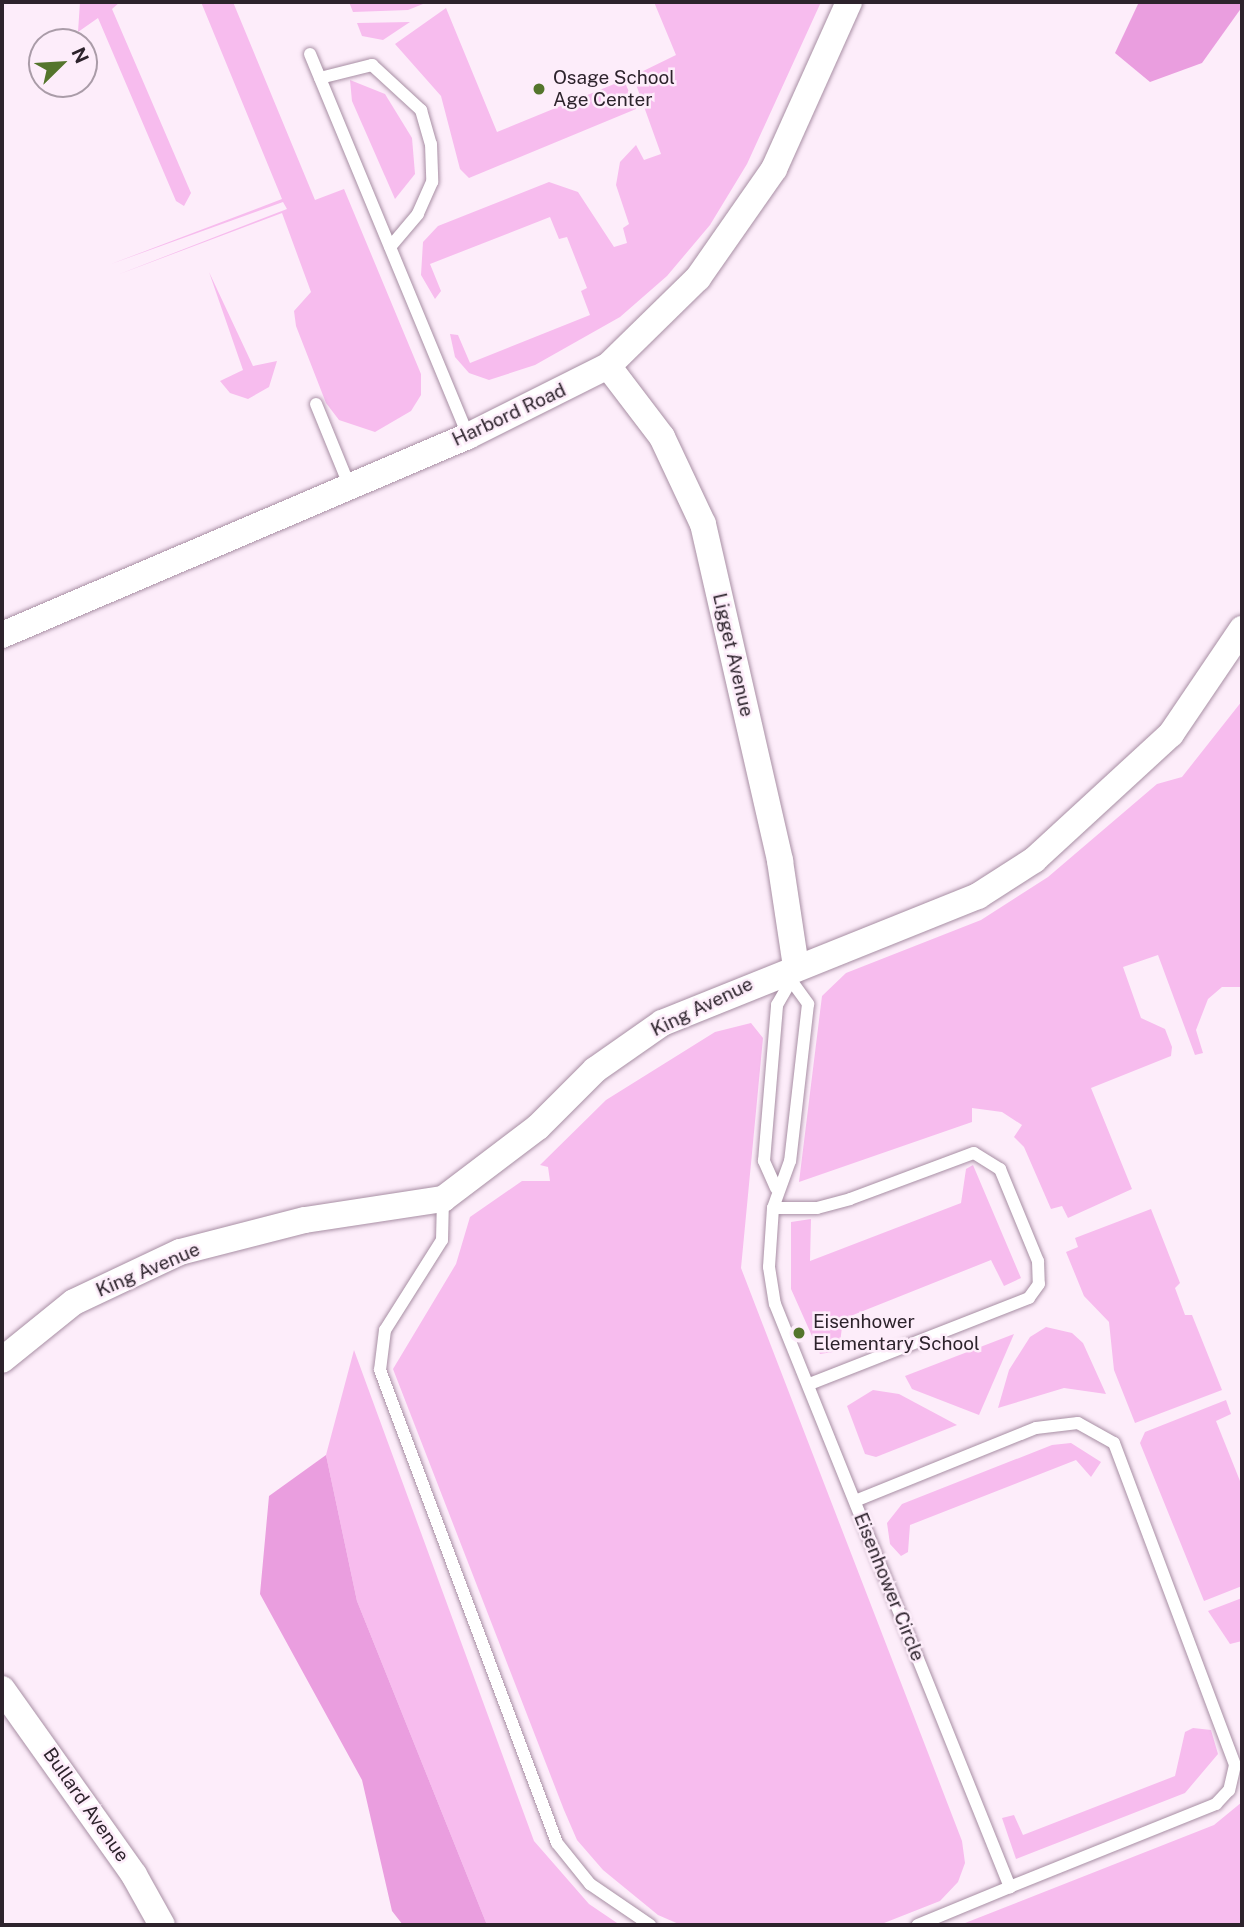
<!DOCTYPE html>
<html>
<head>
<meta charset="utf-8">
<style>
  body { margin:0 }
  #map { position:relative; width:1244px; height:1927px; overflow:hidden; background:#fdedfa; font-family:"Public Sans",sans-serif }
  div>[style] { position:absolute }
  .green>* { inset:0; background:#f7bcee }
  .forest>* { inset:0; background:#ea9edf }
  .roads { filter:drop-shadow(0 0 2px #a88fa4) drop-shadow(0 0 2px #a88fa4) }
  .service>* { height:12px; margin:-6px; padding:0 6px; transform-origin:6px; border-radius:6px; background:#fff }
  .minor>* { height:26px; margin:-13px; padding:0 13px; transform-origin:13px; border-radius:13px; background:#fff }
  .dots>* { width:19px; height:19px; translate:-50% -50%; box-sizing:border-box; border:4px solid #fdedfa; border-radius:50% }
  span { translate:-50% -50%; white-space:nowrap; text-align:center; line-height:1.15; -webkit-text-stroke:5px #fdedfa; paint-order:stroke }
  .poi-label { font-size:19px; color:#2d232c }
  .left { translate:0 -50%; text-align:left }
  .street-label { font-size:19px; color:#2d232c }
  .frame { position:absolute; inset:0; border:4px solid #2d232c; pointer-events:none }
  .north { position:absolute; left:28px; top:28px; width:70px; height:70px; box-sizing:border-box; background:#fdedfa; border:2px solid #aa9ca8; border-radius:50%; rotate:66deg; font-size:19px; font-weight:700; line-height:28px; text-align:center; color:#2d232c }
  .north::after { content:''; display:block; margin:auto; width:24px; height:32px; background:#54752c; clip-path:polygon(50% 0,100% 100%,50% 72%,0 100%) }
</style>
</head>
<body>
<div id="map">
  <div class="green">
    <div style="clip-path:polygon(80px 2px,120px 2px,112px 9px,191px 193px,184px 206px,176px 201px,98px 18px,78px 32px)"></div>
    <div style="clip-path:polygon(201px 2px,233px 2px,315px 200px,344px 189px,421px 374px,421px 395px,411px 411px,375px 432px,339px 420px,326px 403px,296px 326px,294px 311px,311px 292px,282px 213px,117px 275px,287px 209px,283px 202px,111px 264px,282px 199px)"></div>
    <div style="clip-path:polygon(349px 2px,428px 2px,408px 10px,353px 12px)"></div>
    <div style="clip-path:polygon(654px 2px,821px 2px,747px 164px,710px 225px,667px 276px,620px 317px,535px 365px,489px 380px,469px 373px,455px 357px,450px 334px,458px 335px,470px 363px,590px 315px,581px 291px,587px 288px,567px 237px,559px 239px,550px 217px,430px 264px,441px 291px,435px 299px,421px 275px,423px 242px,438px 226px,549px 182px,578px 192px,614px 247px,627px 243px,623px 228px,629px 224px,616px 185px,620px 162px,636px 145px,644px 160px,661px 154px,633px 76px,676px 55px)"></div>
    <div style="clip-path:polygon(446px 8px,497px 132px,624px 80px,636px 109px,469px 178px,460px 169px,441px 96px,395px 44px)"></div>
    <div style="clip-path:polygon(410px 22px,383px 40px,362px 36px,357px 23px)"></div>
    <div style="clip-path:polygon(350px 80px,385px 94px,412px 138px,415px 174px,395px 199px,352px 101px)"></div>
    <div style="clip-path:polygon(209px 272px,253px 366px,277px 361px,269px 387px,248px 399px,230px 393px,220px 381px,243px 370px)"></div>
    <div style="clip-path:polygon(1242px 701px,1242px 987px,1222px 987px,1208px 999px,1196px 1030px,1203px 1053px,1195px 1055px,1158px 955px,1123px 967px,1141px 1018px,1165px 1029px,1172px 1047px,1171px 1056px,1091px 1088px,1132px 1189px,1068px 1218px,1062px 1206px,1051px 1209px,1024px 1147px,1014px 1137px,1022px 1125px,1002px 1112px,972px 1108px,972px 1122px,799px 1182px,822px 996px,846px 973px,981px 920px,1048px 877px,1157px 784px,1182px 777px)"></div>
    <div style="clip-path:polygon(751px 1023px,763px 1038px,741px 1268px,962px 1841px,965px 1863px,958px 1882px,940px 1901px,879px 1925px,681px 1925px,658px 1915px,603px 1870px,577px 1840px,564px 1810px,393px 1369px,456px 1264px,470px 1217px,522px 1181px,550px 1181px,548px 1167px,540px 1165px,606px 1100px,715px 1032px)"></div>
    <div style="clip-path:polygon(973px 1165px,1021px 1278px,1004px 1286px,991px 1260px,843px 1319px,839px 1351px,820px 1354px,791px 1289px,791px 1222px,811px 1219px,810px 1261px,961px 1203px,966px 1169px)"></div>
    <div style="clip-path:polygon(1151px 1209px,1180px 1283px,1175px 1288px,1185px 1315px,1192px 1315px,1222px 1390px,1135px 1423px,1114px 1370px,1109px 1322px,1084px 1296px,1066px 1252px,1078px 1247px,1075px 1238px)"></div>
    <div style="clip-path:polygon(1046px 1327px,1072px 1333px,1083px 1343px,1106px 1394px,1064px 1388px,998px 1408px,1009px 1370px,1030px 1337px)"></div>
    <div style="clip-path:polygon(1014px 1334px,979px 1415px,912px 1389px,905px 1376px)"></div>
    <div style="clip-path:polygon(354px 1350px,534px 1841px,589px 1904px,620px 1925px,487px 1925px,357px 1601px,326px 1455px)"></div>
    <div style="clip-path:polygon(873px 1390px,899px 1394px,957px 1425px,876px 1457px,865px 1454px,847px 1406px)"></div>
    <div style="clip-path:polygon(1226px 1400px,1231px 1414px,1216px 1421px,1242px 1486px,1242px 1586px,1204px 1601px,1140px 1443px,1145px 1432px)"></div>
    <div style="clip-path:polygon(1071px 1443px,1101px 1462px,1091px 1477px,1076px 1460px,910px 1525px,908px 1552px,901px 1556px,890px 1544px,887px 1523px,902px 1504px,1052px 1445px)"></div>
    <div style="clip-path:polygon(1242px 1598px,1242px 1641px,1230px 1644px,1208px 1611px)"></div>
    <div style="clip-path:polygon(1193px 1728px,1211px 1730px,1218px 1754px,1185px 1793px,1016px 1859px,1002px 1818px,1014px 1815px,1023px 1835px,1175px 1776px,1185px 1732px)"></div>
    <div style="clip-path:polygon(1242px 1802px,1242px 1925px,960px 1925px,1214px 1825px)"></div>
  </div>
  <div class="forest">
    <div style="clip-path:polygon(1139px 2px,1242px 2px,1242px 7px,1202px 63px,1150px 82px,1115px 53px)"></div>
    <div style="clip-path:polygon(326px 1455px,357px 1601px,487px 1925px,403px 1925px,392px 1911px,362px 1780px,260px 1594px,269px 1496px)"></div>
  </div>
  <div class="roads">
    <div class="service">
      <div style="left:310px;top:54px;width:413px;rotate:67.5deg"></div>
      <div style="left:320px;top:78px;width:54px;rotate:-14deg"></div>
      <div style="left:372px;top:65px;width:67px;rotate:42.6deg"></div>
      <div style="left:421px;top:110px;width:35px;rotate:74deg"></div>
      <div style="left:431px;top:144px;width:38px;rotate:88deg"></div>
      <div style="left:432px;top:182px;width:35px;rotate:114deg"></div>
      <div style="left:418px;top:214px;width:43px;rotate:130.3deg"></div>
      <div style="left:316px;top:404px;width:87px;rotate:67.8deg"></div>
      <div style="left:793px;top:983px;width:26px;rotate:54deg"></div>
      <div style="left:808px;top:1004px;width:158px;rotate:96.5deg"></div>
      <div style="left:790px;top:1161px;width:50px;rotate:109.9deg"></div>
      <div style="left:773px;top:1208px;width:59px;rotate:93.9deg"></div>
      <div style="left:769px;top:1267px;width:37px;rotate:81deg"></div>
      <div style="left:775px;top:1304px;width:629px;rotate:68.05deg"></div>
      <div style="left:1010px;top:1887px;width:100px;rotate:157.6deg"></div>
      <div style="left:776px;top:1188px;width:30px;rotate:-114deg"></div>
      <div style="left:764px;top:1161px;width:157px;rotate:-85.2deg"></div>
      <div style="left:777px;top:1005px;width:34px;rotate:-60deg"></div>
      <div style="left:443px;top:1199px;width:41px;rotate:91.4deg"></div>
      <div style="left:442px;top:1240px;width:107px;rotate:122.3deg"></div>
      <div style="left:385px;top:1330px;width:40px;rotate:97.1deg"></div>
      <div style="left:380px;top:1370px;width:505px;rotate:69.48deg"></div>
      <div style="left:557px;top:1843px;width:53px;rotate:51.2deg"></div>
      <div style="left:590px;top:1884px;width:73px;rotate:34.3deg"></div>
      <div style="left:773px;top:1208px;width:44px"></div>
      <div style="left:817px;top:1208px;width:34px;rotate:-15deg"></div>
      <div style="left:850px;top:1199px;width:132px;rotate:-20.4deg"></div>
      <div style="left:974px;top:1153px;width:31px;rotate:32deg"></div>
      <div style="left:1000px;top:1169px;width:100px;rotate:67.6deg"></div>
      <div style="left:1038px;top:1261px;width:23px;rotate:88deg"></div>
      <div style="left:1039px;top:1284px;width:17px;rotate:126deg"></div>
      <div style="left:1029px;top:1298px;width:236px;rotate:158.6deg"></div>
      <div style="left:855px;top:1501px;width:195px;rotate:-22deg"></div>
      <div style="left:1036px;top:1428px;width:42px;rotate:-6.8deg"></div>
      <div style="left:1078px;top:1423px;width:41px;rotate:29.1deg"></div>
      <div style="left:1114px;top:1443px;width:344px;rotate:69.4deg"></div>
      <div style="left:1235px;top:1765px;width:26px;rotate:103deg"></div>
      <div style="left:1229px;top:1790px;width:19px;rotate:133deg"></div>
      <div style="left:1216px;top:1804px;width:222px;rotate:158.1deg"></div>
    </div>
    <div class="minor">
      <div style="left:608px;top:366px;width:89px;rotate:52.7deg"></div>
      <div style="left:662px;top:437px;width:96px;rotate:64.8deg"></div>
      <div style="left:703px;top:524px;width:346px;rotate:77.1deg"></div>
      <div style="left:780px;top:861px;width:107px;rotate:81.4deg"></div>
      <div style="left:2px;top:635px;width:507px;rotate:-23.12deg"></div>
      <div style="left:468px;top:436px;width:157px;rotate:-26.6deg"></div>
      <div style="left:608px;top:366px;width:126px;rotate:-44.4deg"></div>
      <div style="left:698px;top:278px;width:133px;rotate:-55.1deg"></div>
      <div style="left:774px;top:169px;width:183px;rotate:-65.8deg"></div>
      <div style="left:2px;top:1360px;width:92px;rotate:-38.9deg"></div>
      <div style="left:74px;top:1302px;width:117px;rotate:-25.3deg"></div>
      <div style="left:180px;top:1252px;width:129px;rotate:-14.4deg"></div>
      <div style="left:305px;top:1220px;width:140px;rotate:-8.7deg"></div>
      <div style="left:443px;top:1199px;width:119px;rotate:-37.2deg"></div>
      <div style="left:538px;top:1127px;width:81px;rotate:-45deg"></div>
      <div style="left:595px;top:1070px;width:82px;rotate:-35deg"></div>
      <div style="left:662px;top:1023px;width:341px;rotate:-21.9deg"></div>
      <div style="left:978px;top:896px;width:67px;rotate:-32.7deg"></div>
      <div style="left:1034px;top:860px;width:186px;rotate:-42.6deg"></div>
      <div style="left:1171px;top:734px;width:127px;rotate:-55.9deg"></div>
      <div style="left:2px;top:1689px;width:228px;rotate:54.6deg"></div>
      <div style="left:134px;top:1875px;width:57px;rotate:60.8deg"></div>
    </div>
  </div>
  <div class="dots">
    <div style="left:539px;top:89px;background:#54752c"></div>
    <div style="left:799px;top:1333px;background:#54752c"></div>
  </div>
  <div class="poi-label">
    <span class="left" style="left:553px;top:89px">Osage School<br>Age Center</span>
    <span class="left" style="left:813px;top:1333px">Eisenhower<br>Elementary School</span>
  </div>
  <div class="street-label">
    <span style="left:509px;top:415px;rotate:-25deg">Harbord Road</span>
    <span style="left:733px;top:655px;rotate:77deg">Ligget Avenue</span>
    <span style="left:702px;top:1007px;rotate:-26deg">King Avenue</span>
    <span style="left:148px;top:1270px;rotate:-23deg">King Avenue</span>
    <span style="left:889px;top:1587px;rotate:68deg">Eisenhower Circle</span>
    <span style="left:86px;top:1805px;rotate:55deg">Bullard Avenue</span>
  </div>
  <div class="frame"></div>
  <div class="north">N</div>
</div>
</body>
</html>
